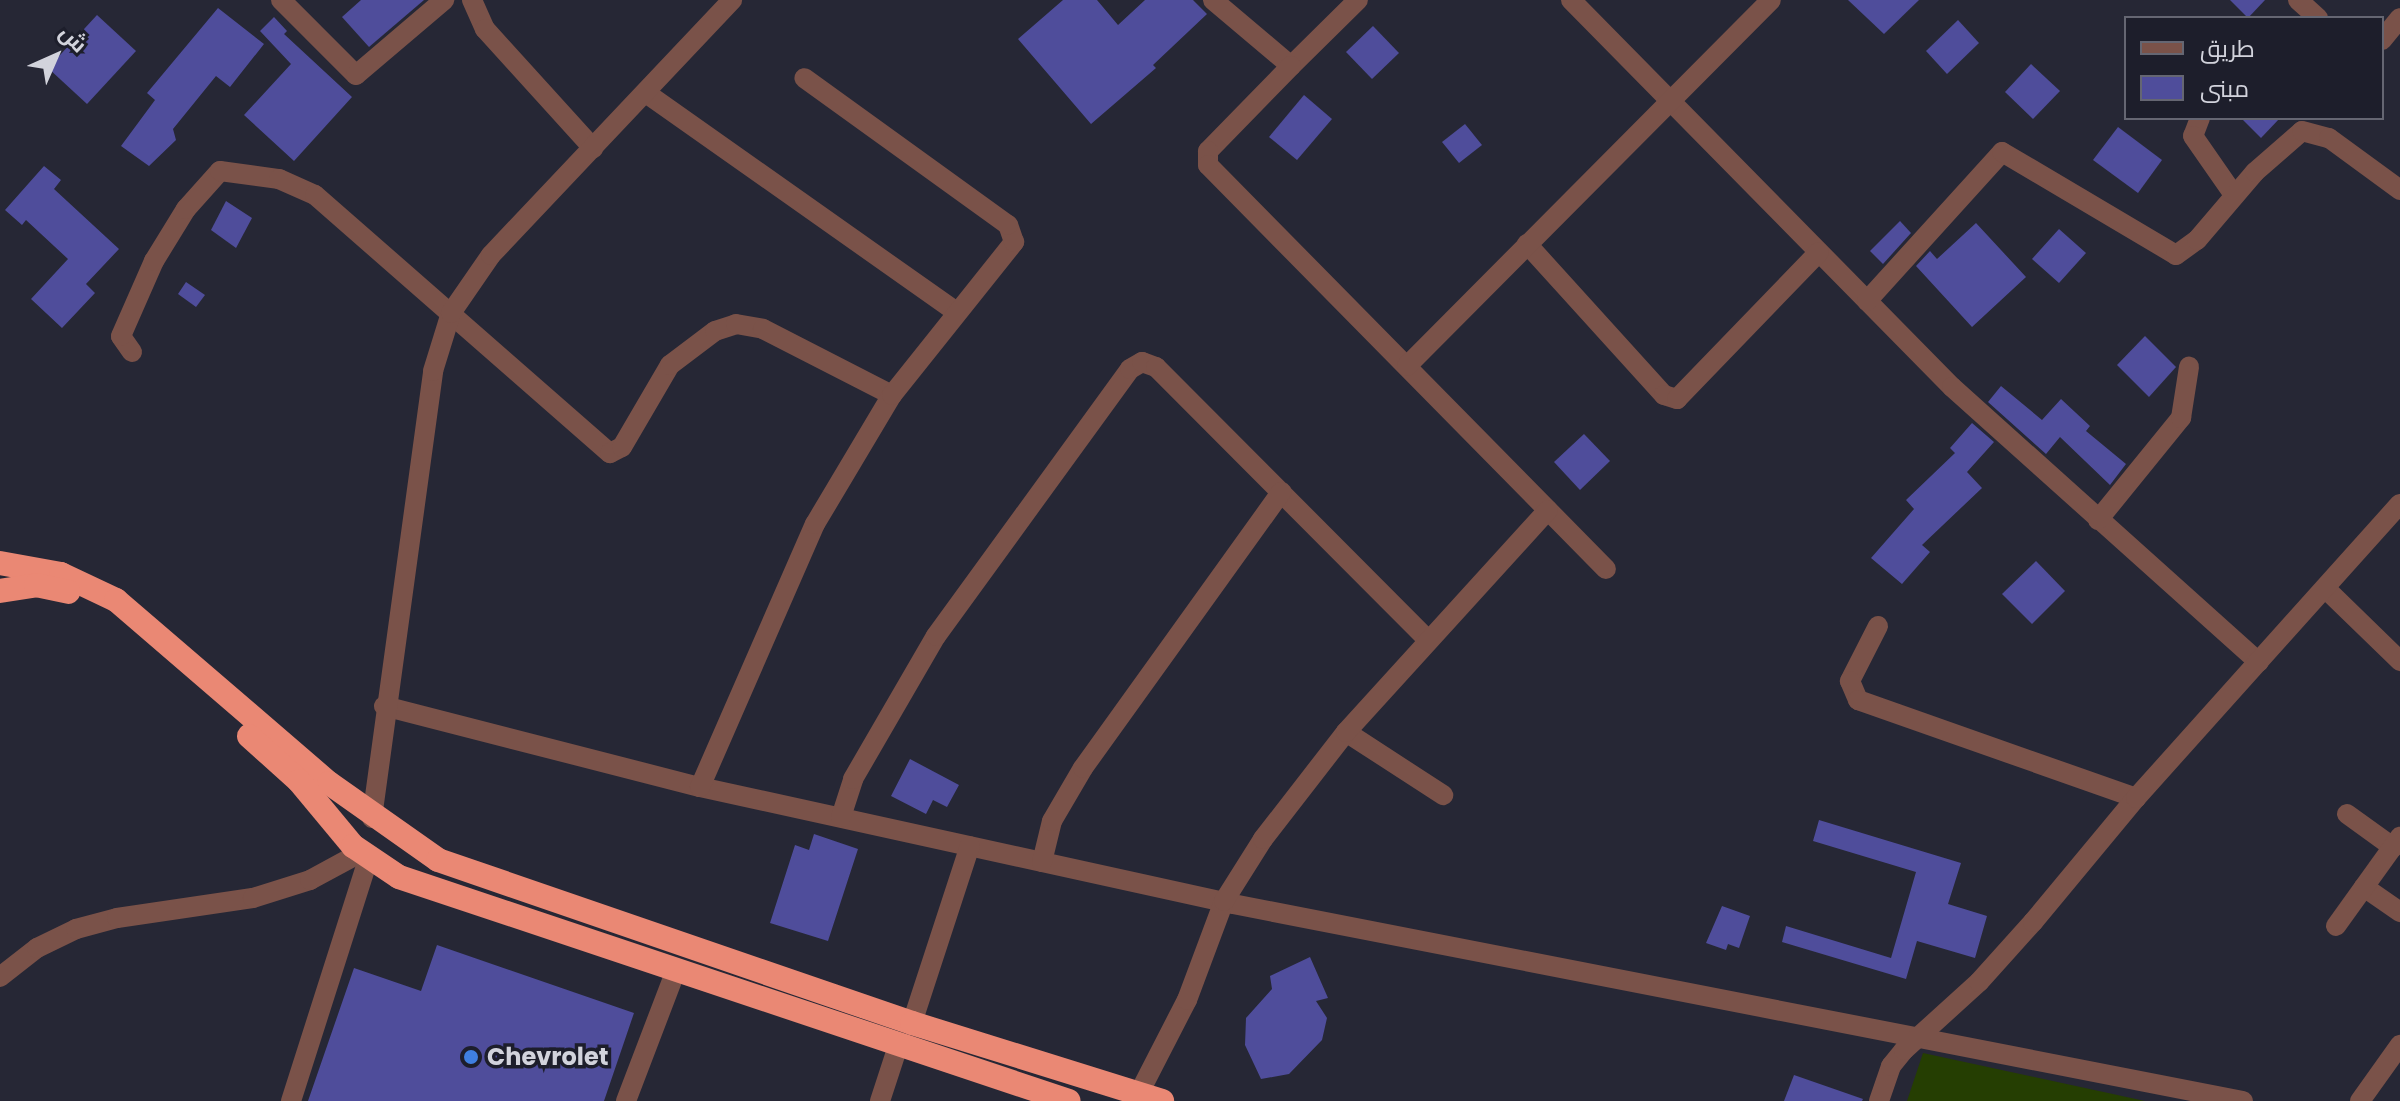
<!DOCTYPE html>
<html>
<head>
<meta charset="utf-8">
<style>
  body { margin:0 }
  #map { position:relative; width:2400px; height:1101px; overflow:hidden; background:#262735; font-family:Poppins,Cairo,sans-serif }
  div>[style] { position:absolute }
  .green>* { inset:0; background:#253e02 }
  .building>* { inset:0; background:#4f4d9b }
  .street>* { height:20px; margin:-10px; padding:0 10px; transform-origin:10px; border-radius:10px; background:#7a5249 }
  .highway>* { height:24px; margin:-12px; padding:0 12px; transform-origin:12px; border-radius:12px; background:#ea8874 }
  .dots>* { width:22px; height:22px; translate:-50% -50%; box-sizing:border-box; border:4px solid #1d1e2b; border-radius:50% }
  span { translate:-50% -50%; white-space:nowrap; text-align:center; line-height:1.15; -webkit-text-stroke:7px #1d1e2b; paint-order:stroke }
  .poi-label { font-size:24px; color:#d2d3dc; font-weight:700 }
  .left { translate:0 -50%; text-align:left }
  .legend { position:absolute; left:2124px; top:16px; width:260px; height:104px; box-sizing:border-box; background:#1d1e2b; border:2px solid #656672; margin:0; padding:10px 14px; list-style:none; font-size:24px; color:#d2d3dc }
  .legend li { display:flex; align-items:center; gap:16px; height:40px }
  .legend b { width:40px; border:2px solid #656672 }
  .north { position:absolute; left:16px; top:16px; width:80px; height:80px; -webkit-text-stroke:6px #1d1e2b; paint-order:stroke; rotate:45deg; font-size:22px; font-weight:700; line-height:32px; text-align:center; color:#d2d3dc }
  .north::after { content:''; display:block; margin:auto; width:28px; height:36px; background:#d2d3dc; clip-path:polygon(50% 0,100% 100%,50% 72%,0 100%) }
</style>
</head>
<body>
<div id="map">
  <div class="green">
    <div style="clip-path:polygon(1923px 1053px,2145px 1101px,1907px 1101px)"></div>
  </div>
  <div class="building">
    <div style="clip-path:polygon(361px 0,424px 0,369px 47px,342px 17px)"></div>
    <div style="clip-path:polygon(1063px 0,1097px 0,1118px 25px,1145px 0,1193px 0,1207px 14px,1153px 65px,1156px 68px,1091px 124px,1018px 39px)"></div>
    <div style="clip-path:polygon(1848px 0,1919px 0,1884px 34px)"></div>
    <div style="clip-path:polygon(2230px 0,2265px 0,2248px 18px)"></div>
    <div style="clip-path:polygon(218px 8px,264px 44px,230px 87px,216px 76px,173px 129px,176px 140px,149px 166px,121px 146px,155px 100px,147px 93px)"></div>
    <div style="clip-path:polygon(97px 15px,136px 51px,87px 104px,48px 68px)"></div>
    <div style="clip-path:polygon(274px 17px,287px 31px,284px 34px,352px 97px,294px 161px,244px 115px,291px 64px,260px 31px)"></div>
    <div style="clip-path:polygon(1958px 20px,1979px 43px,1947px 74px,1926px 51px)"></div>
    <div style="clip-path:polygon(1373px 26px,1399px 53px,1372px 79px,1346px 52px)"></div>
    <div style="clip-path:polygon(2031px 64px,2060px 91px,2033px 119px,2005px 92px)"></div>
    <div style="clip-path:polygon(1304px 95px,1332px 119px,1297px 160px,1269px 137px)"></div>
    <div style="clip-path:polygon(2241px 118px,2280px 118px,2261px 138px)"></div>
    <div style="clip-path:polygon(1465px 124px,1482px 145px,1459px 163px,1442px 142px)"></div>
    <div style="clip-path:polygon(2118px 127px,2162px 160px,2138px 193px,2093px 160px)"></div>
    <div style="clip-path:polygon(44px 166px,61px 180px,54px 189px,119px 249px,86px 284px,95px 293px,62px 328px,31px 299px,68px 259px,26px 220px,22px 225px,5px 210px)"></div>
    <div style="clip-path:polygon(226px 201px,252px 218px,236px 248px,211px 230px)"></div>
    <div style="clip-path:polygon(1900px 221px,1911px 233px,1883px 264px,1870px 251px)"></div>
    <div style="clip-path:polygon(1976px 223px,2026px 277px,1972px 327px,1916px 266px,1930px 251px,1937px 259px)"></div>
    <div style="clip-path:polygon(2059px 229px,2086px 253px,2059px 283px,2032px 259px)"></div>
    <div style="clip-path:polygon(186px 282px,205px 295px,196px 307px,178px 294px)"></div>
    <div style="clip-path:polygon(2145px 336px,2176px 367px,2149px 397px,2117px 365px)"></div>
    <div style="clip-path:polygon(2001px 386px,2042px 420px,2061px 399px,2090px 426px,2086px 431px,2126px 464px,2110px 485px,2060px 437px,2046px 454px,1988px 402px)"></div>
    <div style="clip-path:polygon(1972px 423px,1994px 442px,1967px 472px,1982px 488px,1922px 545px,1930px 552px,1902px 584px,1871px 558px,1914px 509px,1906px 500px,1955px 453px,1950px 448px)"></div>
    <div style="clip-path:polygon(1584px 434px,1610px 461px,1580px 490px,1554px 462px)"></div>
    <div style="clip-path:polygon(2036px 561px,2065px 591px,2032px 624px,2002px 594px)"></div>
    <div style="clip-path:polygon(910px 759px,959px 785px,947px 807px,933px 800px,926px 814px,891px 796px)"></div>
    <div style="clip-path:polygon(1819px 820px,1961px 863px,1948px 904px,1987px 916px,1975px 958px,1917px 941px,1906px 979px,1782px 942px,1786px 926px,1891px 958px,1916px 872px,1813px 841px)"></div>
    <div style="clip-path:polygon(814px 834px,858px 849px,828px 941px,770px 923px,795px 845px,809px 850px)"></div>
    <div style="clip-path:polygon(1722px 906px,1750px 916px,1739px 948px,1728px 944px,1726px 950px,1706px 943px)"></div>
    <div style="clip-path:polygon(437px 945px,634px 1013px,604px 1101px,308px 1101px,354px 968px,421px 991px)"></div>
    <div style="clip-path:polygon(1310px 957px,1328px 998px,1316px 1001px,1327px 1018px,1322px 1040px,1289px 1074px,1261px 1079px,1245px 1045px,1246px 1018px,1272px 989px,1270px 976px)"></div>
    <div style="clip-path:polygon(1794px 1075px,1863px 1099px,1862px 1101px,1784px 1101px)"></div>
  </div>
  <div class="street">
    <div style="left:281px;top:0;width:106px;rotate:45deg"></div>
    <div style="left:356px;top:75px;width:116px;rotate:-40.4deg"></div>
    <div style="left:472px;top:0;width:32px;rotate:66deg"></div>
    <div style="left:485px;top:29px;width:161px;rotate:47.8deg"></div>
    <div style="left:1213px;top:0;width:102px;rotate:40.2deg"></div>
    <div style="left:1291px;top:66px;width:94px;rotate:-44.6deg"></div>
    <div style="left:1571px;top:0;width:543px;rotate:45.45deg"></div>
    <div style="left:1952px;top:387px;width:412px;rotate:41.9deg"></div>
    <div style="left:2298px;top:0;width:27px;rotate:42deg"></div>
    <div style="left:2382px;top:40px;width:28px;rotate:-51deg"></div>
    <div style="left:1291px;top:66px;width:119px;rotate:134.3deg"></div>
    <div style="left:1208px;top:151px;width:14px;rotate:90deg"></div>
    <div style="left:1208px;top:165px;width:567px;rotate:45.43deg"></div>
    <div style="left:646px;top:93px;width:380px;rotate:35.2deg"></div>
    <div style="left:2200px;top:118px;width:19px;rotate:111deg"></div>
    <div style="left:2193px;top:136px;width:72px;rotate:55.2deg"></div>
    <div style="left:1527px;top:244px;width:204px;rotate:47.8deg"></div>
    <div style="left:1664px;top:395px;width:14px;rotate:17deg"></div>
    <div style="left:1677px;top:399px;width:204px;rotate:-46deg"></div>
    <div style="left:1867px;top:301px;width:201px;rotate:-47.8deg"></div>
    <div style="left:2002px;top:152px;width:202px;rotate:30.6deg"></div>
    <div style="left:2176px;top:255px;width:26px;rotate:-36deg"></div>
    <div style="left:2197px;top:240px;width:89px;rotate:-49.5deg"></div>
    <div style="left:2255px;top:172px;width:62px;rotate:-41.1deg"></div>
    <div style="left:2302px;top:131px;width:28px;rotate:15deg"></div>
    <div style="left:2329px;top:138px;width:88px;rotate:36.2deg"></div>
    <div style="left:132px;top:352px;width:19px;rotate:-125deg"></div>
    <div style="left:121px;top:336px;width:82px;rotate:-66.3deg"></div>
    <div style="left:154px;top:261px;width:61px;rotate:-58.4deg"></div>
    <div style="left:186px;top:209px;width:51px;rotate:-48.2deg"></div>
    <div style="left:220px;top:171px;width:60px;rotate:7.7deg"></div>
    <div style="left:279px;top:179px;width:39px;rotate:24deg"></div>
    <div style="left:315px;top:195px;width:392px;rotate:41.2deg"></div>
    <div style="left:610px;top:453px;width:13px;rotate:-27deg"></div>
    <div style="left:622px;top:447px;width:95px;rotate:-59.7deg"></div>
    <div style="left:670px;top:365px;width:56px;rotate:-37.1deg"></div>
    <div style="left:715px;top:331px;width:22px;rotate:-18deg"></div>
    <div style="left:736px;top:324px;width:27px;rotate:10deg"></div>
    <div style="left:763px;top:329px;width:145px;rotate:27.1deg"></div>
    <div style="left:1407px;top:366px;width:516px;rotate:-45.16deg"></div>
    <div style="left:2098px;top:520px;width:132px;rotate:-50.9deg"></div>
    <div style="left:2181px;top:418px;width:52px;rotate:-81.1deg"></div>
    <div style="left:2325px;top:588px;width:105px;rotate:44.2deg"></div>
    <div style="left:1878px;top:626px;width:62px;rotate:117deg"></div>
    <div style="left:1850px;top:681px;width:21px;rotate:67deg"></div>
    <div style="left:1858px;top:700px;width:295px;rotate:19.4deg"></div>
    <div style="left:384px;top:706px;width:326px;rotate:14.4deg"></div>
    <div style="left:700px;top:787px;width:546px;rotate:12.38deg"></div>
    <div style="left:1233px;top:904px;width:1029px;rotate:11.04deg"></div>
    <div style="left:1346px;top:732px;width:116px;rotate:33deg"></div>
    <div style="left:700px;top:787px;width:287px;rotate:-66.4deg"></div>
    <div style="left:815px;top:524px;width:150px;rotate:-59.2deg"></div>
    <div style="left:892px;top:395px;width:196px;rotate:-51.4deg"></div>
    <div style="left:1014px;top:242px;width:18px;rotate:-109deg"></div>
    <div style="left:1008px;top:225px;width:251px;rotate:-144.2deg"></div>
    <div style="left:2347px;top:814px;width:57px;rotate:35.7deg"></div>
    <div style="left:841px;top:817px;width:40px;rotate:-72deg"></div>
    <div style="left:853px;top:779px;width:165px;rotate:-59.9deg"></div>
    <div style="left:936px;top:636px;width:330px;rotate:-54deg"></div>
    <div style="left:1130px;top:369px;width:14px;rotate:-30deg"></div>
    <div style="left:1142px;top:362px;width:15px;rotate:20deg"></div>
    <div style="left:1156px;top:367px;width:384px;rotate:45.1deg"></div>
    <div style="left:372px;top:818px;width:451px;rotate:-82.2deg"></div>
    <div style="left:433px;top:371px;width:61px;rotate:-72.8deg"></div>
    <div style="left:451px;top:313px;width:70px;rotate:-55.4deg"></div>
    <div style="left:491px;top:255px;width:351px;rotate:-46.6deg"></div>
    <div style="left:1042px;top:862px;width:42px;rotate:-76.3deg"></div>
    <div style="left:1052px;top:821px;width:61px;rotate:-59.7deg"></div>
    <div style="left:1083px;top:768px;width:340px;rotate:-54.3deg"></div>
    <div style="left:2364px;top:887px;width:44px;rotate:34.8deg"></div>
    <div style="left:2336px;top:926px;width:110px;rotate:-54.3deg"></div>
    <div style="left:0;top:977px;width:47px;rotate:-38.1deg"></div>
    <div style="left:37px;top:948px;width:43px;rotate:-26deg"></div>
    <div style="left:76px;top:929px;width:42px;rotate:-15deg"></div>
    <div style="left:117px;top:918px;width:137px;rotate:-8.4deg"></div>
    <div style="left:253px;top:898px;width:60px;rotate:-17.5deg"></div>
    <div style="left:310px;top:880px;width:57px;rotate:-28.4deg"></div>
    <div style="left:912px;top:1023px;width:186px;rotate:-71.9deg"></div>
    <div style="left:291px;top:1101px;width:253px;rotate:-72.3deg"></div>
    <div style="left:626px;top:1101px;width:140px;rotate:-69.1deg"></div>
    <div style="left:880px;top:1101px;width:58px;rotate:-71.9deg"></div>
    <div style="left:1135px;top:1101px;width:114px;rotate:-62.8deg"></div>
    <div style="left:1187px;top:1000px;width:106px;rotate:-69.5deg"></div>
    <div style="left:1224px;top:901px;width:73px;rotate:-57.8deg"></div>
    <div style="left:1263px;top:839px;width:135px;rotate:-52.2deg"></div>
    <div style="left:1346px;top:732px;width:300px;rotate:-47.7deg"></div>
    <div style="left:1879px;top:1101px;width:37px;rotate:-71deg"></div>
    <div style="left:1891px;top:1066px;width:21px;rotate:-51deg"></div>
    <div style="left:1904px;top:1050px;width:101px;rotate:-42.2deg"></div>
    <div style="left:1979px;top:982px;width:81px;rotate:-48deg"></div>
    <div style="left:2033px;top:922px;width:161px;rotate:-50.3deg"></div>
    <div style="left:2136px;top:798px;width:395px;rotate:-48.1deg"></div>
    <div style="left:2360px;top:1101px;width:69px;rotate:-54.5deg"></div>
  </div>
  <div class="highway">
    <div style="left:0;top:563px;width:62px;rotate:10.2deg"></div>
    <div style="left:61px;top:574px;width:61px;rotate:25.3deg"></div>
    <div style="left:116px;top:600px;width:281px;rotate:40.7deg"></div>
    <div style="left:329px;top:783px;width:133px;rotate:35.2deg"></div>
    <div style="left:438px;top:860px;width:501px;rotate:18.98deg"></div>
    <div style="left:912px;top:1023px;width:262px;rotate:17.3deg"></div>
    <div style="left:0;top:591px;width:36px;rotate:-9deg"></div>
    <div style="left:36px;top:585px;width:33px;rotate:12deg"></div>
    <div style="left:249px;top:736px;width:67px;rotate:42deg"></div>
    <div style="left:299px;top:781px;width:85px;rotate:50.3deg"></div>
    <div style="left:353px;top:846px;width:55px;rotate:34deg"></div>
    <div style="left:399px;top:877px;width:706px;rotate:18.49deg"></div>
  </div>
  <div class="dots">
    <div style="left:471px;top:1057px;background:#3f7fe0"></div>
  </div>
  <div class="poi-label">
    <span class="left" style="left:487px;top:1057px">Chevrolet</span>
  </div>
  <ul class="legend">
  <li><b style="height:10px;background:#7a5249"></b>طريق</li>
  <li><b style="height:22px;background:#4f4d9b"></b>مبنى</li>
  </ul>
  <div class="north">ش</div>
</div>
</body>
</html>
